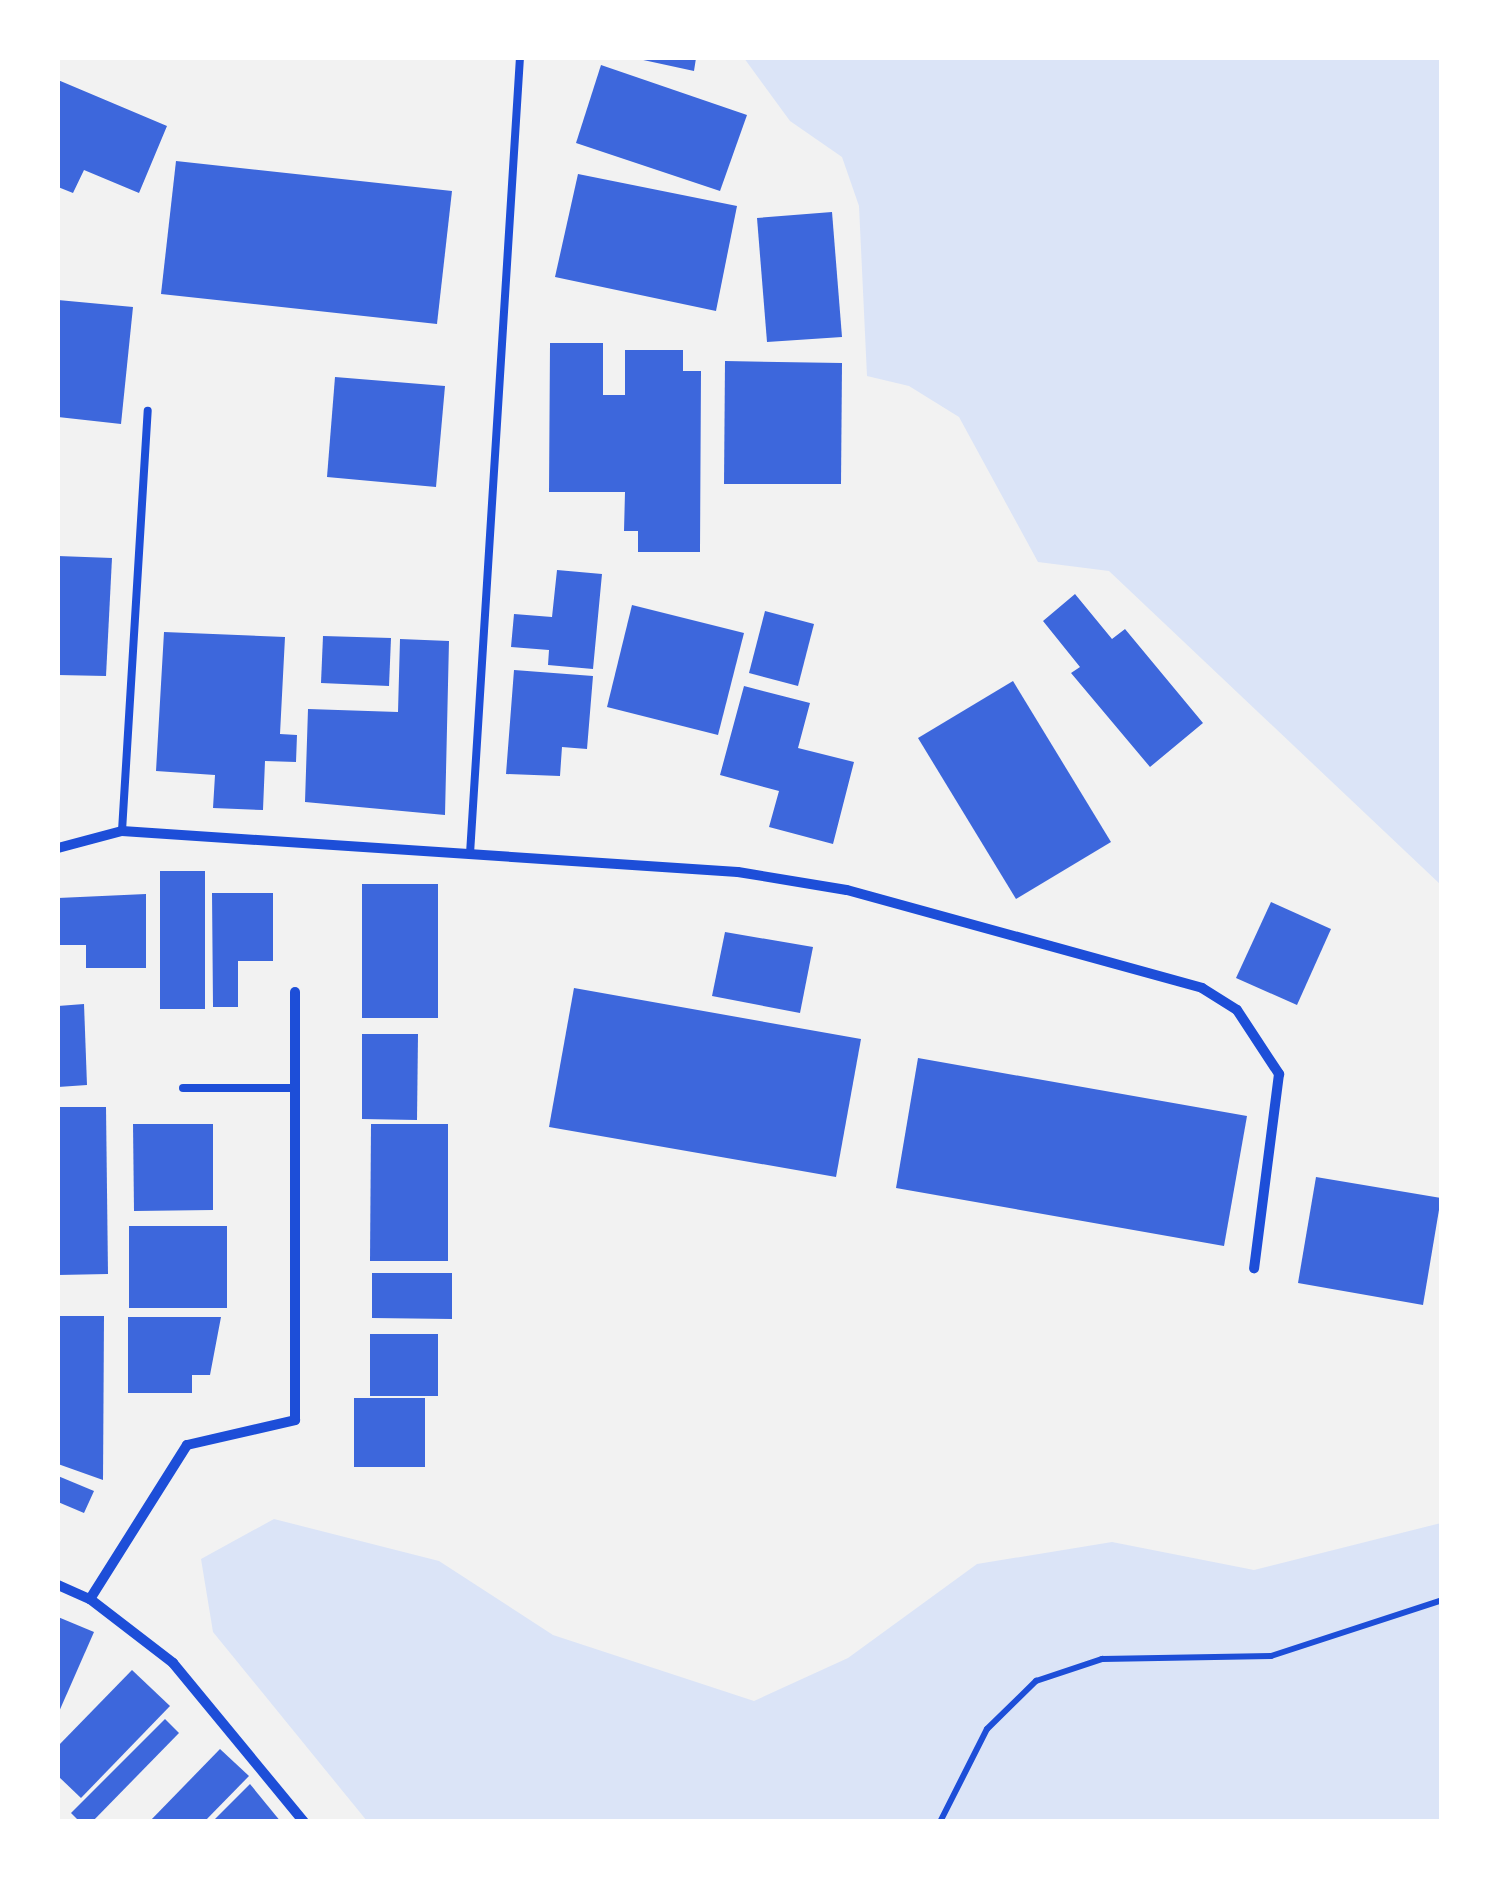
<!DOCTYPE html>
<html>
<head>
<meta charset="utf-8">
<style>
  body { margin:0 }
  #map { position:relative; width:1499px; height:1879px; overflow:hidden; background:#f2f2f2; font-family:"Noto Sans",sans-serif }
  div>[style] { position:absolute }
  .green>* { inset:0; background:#dbe4f7 }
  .building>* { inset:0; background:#3d67dc }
  .path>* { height:6px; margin:-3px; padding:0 3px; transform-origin:3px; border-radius:3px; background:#1d4ed8 }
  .service>* { height:8px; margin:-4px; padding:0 4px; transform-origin:4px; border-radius:4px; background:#1d4ed8 }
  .minor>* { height:10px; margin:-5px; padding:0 5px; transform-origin:5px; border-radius:5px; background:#1d4ed8 }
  span { translate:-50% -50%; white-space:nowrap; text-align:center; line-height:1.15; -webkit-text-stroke:8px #fff; paint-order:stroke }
  .frame { position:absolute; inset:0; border:60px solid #fff; pointer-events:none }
</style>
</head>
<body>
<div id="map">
  <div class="green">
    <div style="clip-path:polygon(744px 58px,1441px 58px,1441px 885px,1109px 571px,1038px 562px,959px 417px,909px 386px,867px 376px,859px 206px,842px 157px,790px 121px)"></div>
    <div style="clip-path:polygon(274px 1519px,439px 1561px,553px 1635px,754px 1701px,848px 1658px,977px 1564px,1112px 1542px,1254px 1570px,1441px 1523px,1441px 1821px,367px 1821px,213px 1632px,201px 1559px)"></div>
  </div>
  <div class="building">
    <div style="clip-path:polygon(634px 58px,696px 58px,694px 71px)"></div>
    <div style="clip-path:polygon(601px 65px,747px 115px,720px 191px,576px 143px)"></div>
    <div style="clip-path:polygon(58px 80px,167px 126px,139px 193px,84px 170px,73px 193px,58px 187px)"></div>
    <div style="clip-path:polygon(176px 161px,452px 191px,437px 324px,161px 294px)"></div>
    <div style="clip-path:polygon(578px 174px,737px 206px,716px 311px,555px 277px)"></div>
    <div style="clip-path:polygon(832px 212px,842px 337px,767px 342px,757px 218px)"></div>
    <div style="clip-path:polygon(58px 300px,133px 307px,121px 424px,58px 417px)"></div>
    <div style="clip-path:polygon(550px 343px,603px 343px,603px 395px,625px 395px,625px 350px,683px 350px,683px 371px,701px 371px,700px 552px,638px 552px,638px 531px,624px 531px,625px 492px,549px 492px)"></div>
    <div style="clip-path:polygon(725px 361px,842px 363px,841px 484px,724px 484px)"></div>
    <div style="clip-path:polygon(335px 377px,445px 386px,436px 487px,327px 477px)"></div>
    <div style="clip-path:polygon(58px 556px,112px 558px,106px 676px,58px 675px)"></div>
    <div style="clip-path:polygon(557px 570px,602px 574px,593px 669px,548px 665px,549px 650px,511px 647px,514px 614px,552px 617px)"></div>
    <div style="clip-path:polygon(1075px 594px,1112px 639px,1125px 629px,1203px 723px,1150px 767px,1071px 673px,1080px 667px,1043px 621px)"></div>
    <div style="clip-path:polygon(632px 605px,744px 633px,718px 735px,607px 707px)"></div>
    <div style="clip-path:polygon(765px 611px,814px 624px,798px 686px,749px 673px)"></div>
    <div style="clip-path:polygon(164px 632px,285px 637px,280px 734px,297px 735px,296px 762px,265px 761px,263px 810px,213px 808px,215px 775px,156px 771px)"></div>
    <div style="clip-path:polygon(323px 636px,391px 638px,389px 686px,321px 683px)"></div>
    <div style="clip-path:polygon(400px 639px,449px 641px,445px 815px,305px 802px,308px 709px,398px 712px)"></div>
    <div style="clip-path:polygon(514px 670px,593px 676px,587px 749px,562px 747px,560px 776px,506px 774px)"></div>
    <div style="clip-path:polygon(1013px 681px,1111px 842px,1016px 899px,918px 738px)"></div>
    <div style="clip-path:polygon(744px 686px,810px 703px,798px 748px,854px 762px,833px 844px,769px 827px,779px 791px,720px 775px)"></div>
    <div style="clip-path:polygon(160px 871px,205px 871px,205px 1009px,160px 1009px)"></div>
    <div style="clip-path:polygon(362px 884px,438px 884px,438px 1018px,362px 1018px)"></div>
    <div style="clip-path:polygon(212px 893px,273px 893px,273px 961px,238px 961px,238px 1007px,213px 1007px)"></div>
    <div style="clip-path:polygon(146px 894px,146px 968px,86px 968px,86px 945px,58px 945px,58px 898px)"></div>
    <div style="clip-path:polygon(1271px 902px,1331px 929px,1297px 1005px,1236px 978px)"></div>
    <div style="clip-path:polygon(725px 932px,813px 947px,800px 1013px,712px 996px)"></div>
    <div style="clip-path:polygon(574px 988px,861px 1039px,836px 1177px,549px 1127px)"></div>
    <div style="clip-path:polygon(84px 1004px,87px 1085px,58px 1087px,58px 1006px)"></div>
    <div style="clip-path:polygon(362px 1034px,418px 1034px,417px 1120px,362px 1119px)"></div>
    <div style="clip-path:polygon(918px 1058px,1247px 1116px,1224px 1246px,896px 1188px)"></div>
    <div style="clip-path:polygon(58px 1107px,106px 1107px,108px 1274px,58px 1275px)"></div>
    <div style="clip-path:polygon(133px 1124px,213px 1124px,213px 1210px,134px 1211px)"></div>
    <div style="clip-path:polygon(371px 1124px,448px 1124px,448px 1261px,370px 1261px)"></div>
    <div style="clip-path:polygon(1316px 1177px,1441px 1198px,1423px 1305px,1298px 1283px)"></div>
    <div style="clip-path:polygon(129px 1226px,227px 1226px,227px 1308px,129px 1308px)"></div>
    <div style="clip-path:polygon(372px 1273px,452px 1273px,452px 1319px,372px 1318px)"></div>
    <div style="clip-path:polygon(58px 1316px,104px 1316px,103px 1480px,58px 1464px)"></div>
    <div style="clip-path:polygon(128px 1317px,221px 1317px,210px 1375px,192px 1375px,192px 1393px,128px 1393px)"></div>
    <div style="clip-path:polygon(370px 1334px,438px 1334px,438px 1396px,370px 1396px)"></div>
    <div style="clip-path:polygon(354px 1398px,425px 1398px,425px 1467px,354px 1467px)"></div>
    <div style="clip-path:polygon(58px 1476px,94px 1491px,84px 1513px,58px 1502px)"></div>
    <div style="clip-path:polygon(58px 1617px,94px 1632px,58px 1714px)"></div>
    <div style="clip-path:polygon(132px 1670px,170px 1706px,81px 1798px,58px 1776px,58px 1746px)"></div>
    <div style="clip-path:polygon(165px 1719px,179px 1733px,92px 1822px,80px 1822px,71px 1813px)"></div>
    <div style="clip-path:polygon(220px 1749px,249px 1776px,204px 1822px,149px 1822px)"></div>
    <div style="clip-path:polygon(250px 1784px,281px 1822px,212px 1822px)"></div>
  </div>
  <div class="path">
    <div style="left:940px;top:1822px;width:104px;rotate:-63.2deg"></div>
    <div style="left:987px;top:1729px;width:69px;rotate:-44.4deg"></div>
    <div style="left:1036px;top:1681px;width:70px;rotate:-18.4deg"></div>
    <div style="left:1102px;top:1659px;width:169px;rotate:-1deg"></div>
    <div style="left:1271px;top:1656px;width:180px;rotate:-18.1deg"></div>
  </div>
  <div class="service">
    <div style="left:122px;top:831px;width:421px;rotate:-86.5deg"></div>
    <div style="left:470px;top:854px;width:798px;rotate:-86.41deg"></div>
    <div style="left:183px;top:1088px;width:112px"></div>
  </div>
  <div class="minor">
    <div style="left:58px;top:848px;width:66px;rotate:-14.9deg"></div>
    <div style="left:122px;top:831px;width:617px;rotate:3.81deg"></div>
    <div style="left:738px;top:872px;width:110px;rotate:9.4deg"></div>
    <div style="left:847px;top:890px;width:368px;rotate:15.4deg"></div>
    <div style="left:1202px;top:988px;width:41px;rotate:32.2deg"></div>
    <div style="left:1237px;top:1010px;width:77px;rotate:56.7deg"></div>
    <div style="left:1279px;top:1074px;width:196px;rotate:97.3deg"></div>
    <div style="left:58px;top:1585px;width:35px;rotate:24deg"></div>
    <div style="left:90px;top:1599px;width:105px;rotate:37.6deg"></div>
    <div style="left:173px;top:1663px;width:206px;rotate:50.5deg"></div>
    <div style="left:90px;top:1599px;width:182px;rotate:-57.8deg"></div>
    <div style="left:187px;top:1445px;width:111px;rotate:-13deg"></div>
    <div style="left:295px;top:1420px;width:428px;rotate:-90deg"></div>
  </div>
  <div class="frame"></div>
</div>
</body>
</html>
